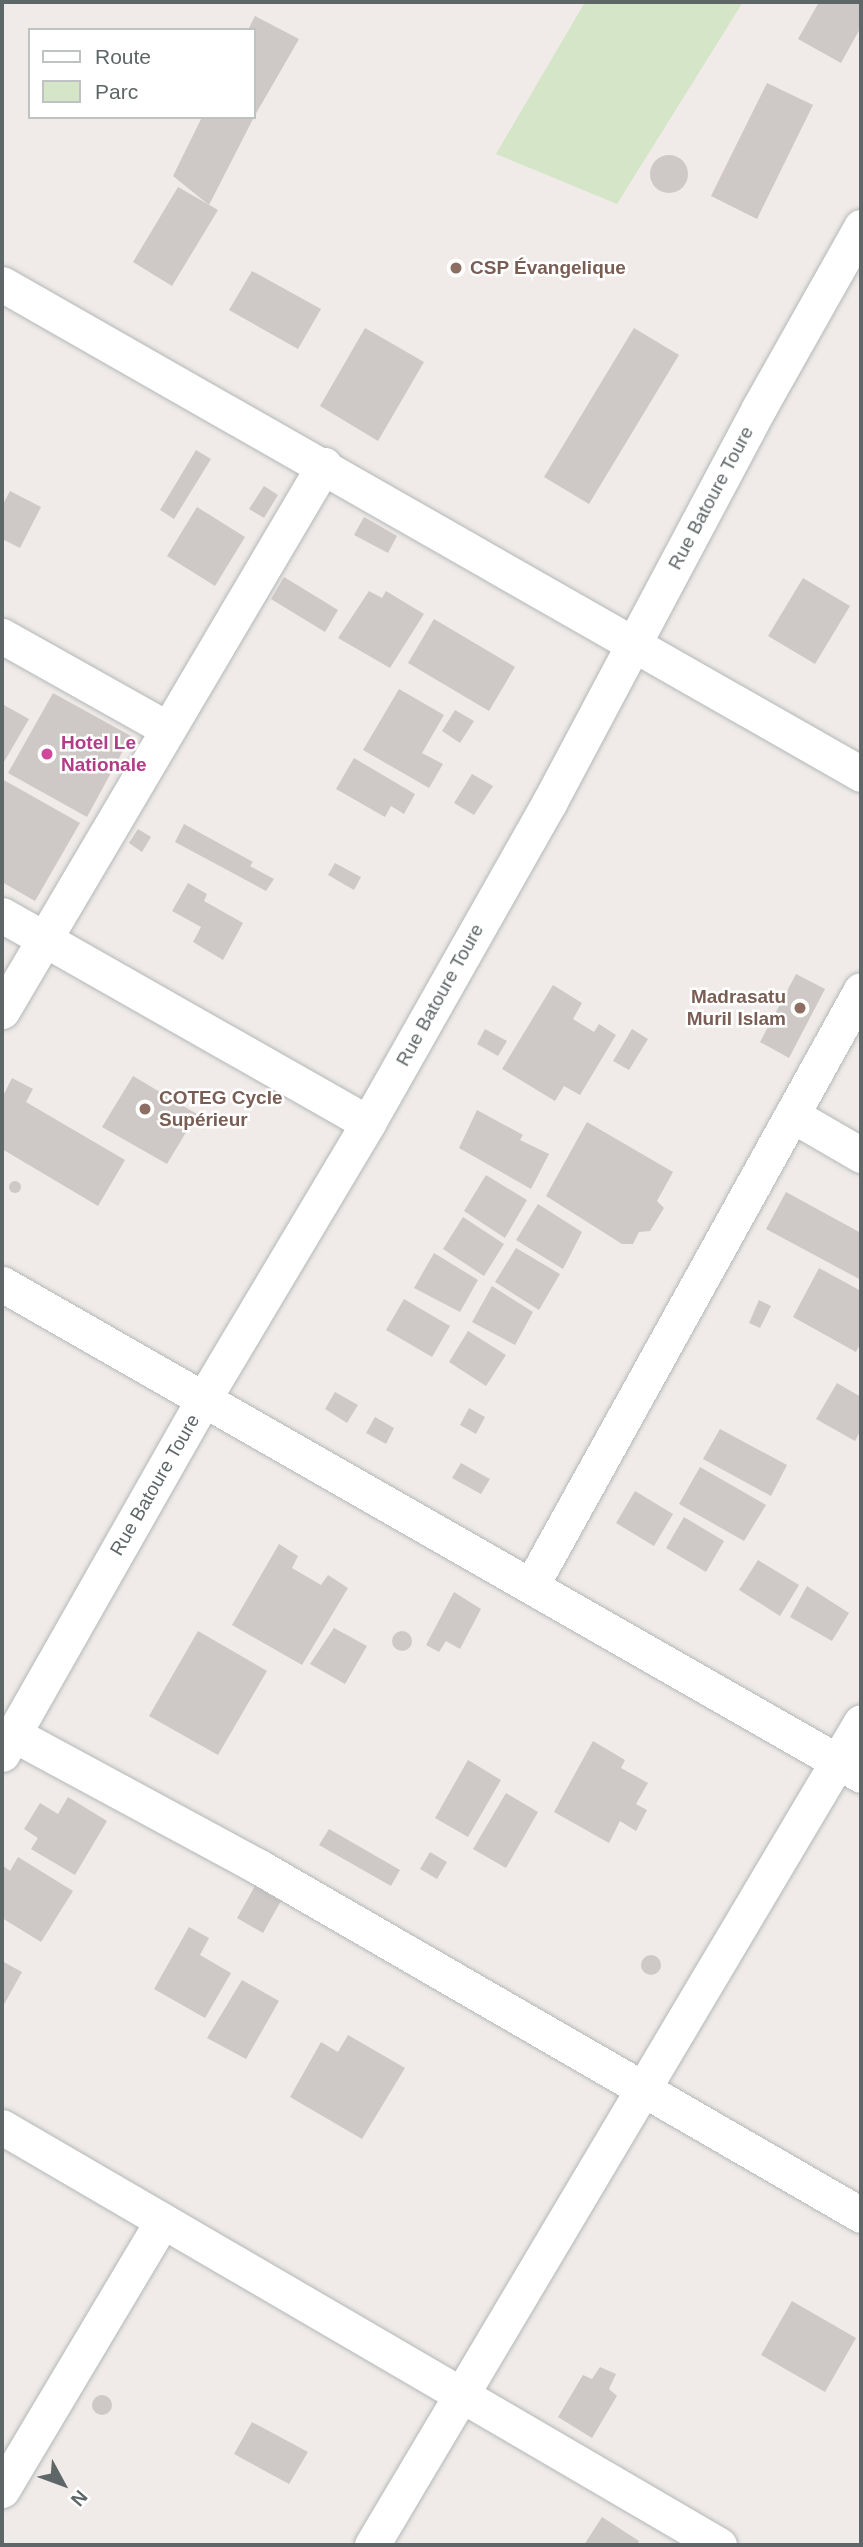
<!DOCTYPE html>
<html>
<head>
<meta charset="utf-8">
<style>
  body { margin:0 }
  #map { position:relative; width:863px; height:2547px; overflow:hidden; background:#f0ebe8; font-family:Arial,sans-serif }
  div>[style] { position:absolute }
  .green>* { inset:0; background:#d4e6c7 }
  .building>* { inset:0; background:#cec8c7 }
  .round { border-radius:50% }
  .roads { filter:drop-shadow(0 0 2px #b3b8b9) drop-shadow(0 0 2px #b3b8b9) }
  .minor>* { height:35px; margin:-17.5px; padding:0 17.5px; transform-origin:17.5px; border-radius:17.5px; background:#fff }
  .dots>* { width:19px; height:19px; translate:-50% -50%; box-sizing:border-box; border:4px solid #fff; border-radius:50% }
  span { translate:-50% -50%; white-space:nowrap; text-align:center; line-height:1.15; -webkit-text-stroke:5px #fff; paint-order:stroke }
  .education-label { font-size:19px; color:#785e54; font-weight:700 }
  .left { translate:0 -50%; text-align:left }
  .right { translate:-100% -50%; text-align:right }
  .street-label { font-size:19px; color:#5f6667 }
  .hotel-label { font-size:19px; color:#b23c85; font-weight:700 }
  .frame { position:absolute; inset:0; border:4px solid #5f6667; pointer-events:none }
  .legend { position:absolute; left:28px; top:28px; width:228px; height:91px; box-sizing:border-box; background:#fff; border:2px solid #bfc2c2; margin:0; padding:9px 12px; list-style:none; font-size:21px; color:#5f6667 }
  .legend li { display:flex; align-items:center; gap:14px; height:35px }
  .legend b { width:35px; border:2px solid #bfc2c2 }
  .north { position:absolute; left:28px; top:2449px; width:70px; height:70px; -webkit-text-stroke:5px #fff; paint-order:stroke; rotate:131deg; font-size:19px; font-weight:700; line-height:28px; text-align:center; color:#5f6667 }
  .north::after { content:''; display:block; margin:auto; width:24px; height:32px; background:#5f6667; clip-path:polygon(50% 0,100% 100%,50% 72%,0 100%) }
</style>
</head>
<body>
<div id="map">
  <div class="green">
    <div style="clip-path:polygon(585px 2px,743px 2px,617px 204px,496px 154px)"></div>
  </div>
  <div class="building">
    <div style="clip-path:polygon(819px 2px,861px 2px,861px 27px,841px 63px,798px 39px)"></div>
    <div style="clip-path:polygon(255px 16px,299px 39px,254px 117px,254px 30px,248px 30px)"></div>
    <div style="clip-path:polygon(767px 83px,813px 105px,757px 219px,711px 196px)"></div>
    <div style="clip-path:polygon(202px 117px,254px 117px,209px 205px,173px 176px)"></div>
    <div class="round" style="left:650px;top:155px;width:38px;height:38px"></div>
    <div style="clip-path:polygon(178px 187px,218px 210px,172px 286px,133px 262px)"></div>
    <div style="clip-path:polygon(252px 271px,321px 309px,298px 349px,229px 310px)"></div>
    <div style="clip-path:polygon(365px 328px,424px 362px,378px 441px,320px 406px)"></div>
    <div style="clip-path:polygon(634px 328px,679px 355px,589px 504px,544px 477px)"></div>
    <div style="clip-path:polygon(196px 450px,211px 459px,174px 519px,160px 510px)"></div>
    <div style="clip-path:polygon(264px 486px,278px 495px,264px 518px,249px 509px)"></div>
    <div style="clip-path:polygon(10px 491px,41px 507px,20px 548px,2px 539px,2px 506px)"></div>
    <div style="clip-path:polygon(197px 507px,245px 537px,215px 586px,167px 556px)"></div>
    <div style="clip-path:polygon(364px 517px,397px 536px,388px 553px,354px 535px)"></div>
    <div style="clip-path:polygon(284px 577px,338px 610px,325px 632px,271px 599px)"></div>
    <div style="clip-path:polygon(803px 578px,850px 606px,815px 664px,768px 636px)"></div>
    <div style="clip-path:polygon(369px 591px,382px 598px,386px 591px,424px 614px,390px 668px,338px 638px)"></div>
    <div style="clip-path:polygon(434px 619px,515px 667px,489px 711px,408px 663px)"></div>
    <div style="clip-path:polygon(399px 689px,444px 715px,422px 753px,443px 764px,429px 788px,363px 750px)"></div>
    <div style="clip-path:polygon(53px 693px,131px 736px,87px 817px,8px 773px)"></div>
    <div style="clip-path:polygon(2px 704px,29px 719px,4px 762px,2px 760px)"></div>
    <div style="clip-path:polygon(455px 710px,474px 721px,460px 743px,442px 731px)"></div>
    <div style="clip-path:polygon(354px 758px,415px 794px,404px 814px,391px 806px,385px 817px,336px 789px)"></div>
    <div style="clip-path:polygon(472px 774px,493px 786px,474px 815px,454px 803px)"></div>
    <div style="clip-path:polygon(2px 779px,80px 823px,35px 901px,2px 882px)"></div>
    <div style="clip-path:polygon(184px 824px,253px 862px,250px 866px,274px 879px,266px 891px,175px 842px)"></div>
    <div style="clip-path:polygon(138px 829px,151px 837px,142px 852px,129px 843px)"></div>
    <div style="clip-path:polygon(335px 863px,361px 877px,354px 890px,328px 875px)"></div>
    <div style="clip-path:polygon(188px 883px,207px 894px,204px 901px,243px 923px,223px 960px,193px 942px,201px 927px,172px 911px)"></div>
    <div style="clip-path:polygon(796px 974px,825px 989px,789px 1058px,760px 1042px)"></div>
    <div style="clip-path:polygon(553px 985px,582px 1003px,573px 1019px,594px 1032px,599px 1024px,616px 1035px,580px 1095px,564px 1086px,555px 1101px,502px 1069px)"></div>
    <div style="clip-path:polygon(485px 1029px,507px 1041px,498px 1056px,477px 1044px)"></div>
    <div style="clip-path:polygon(632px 1029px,648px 1039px,629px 1070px,613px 1061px)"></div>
    <div style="clip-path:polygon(133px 1076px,197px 1114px,167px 1164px,102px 1127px)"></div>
    <div style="clip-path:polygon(12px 1078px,33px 1089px,26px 1102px,125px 1160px,98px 1206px,2px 1149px,2px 1098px)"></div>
    <div style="clip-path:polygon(477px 1110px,523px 1135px,520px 1140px,549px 1154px,531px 1189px,459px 1148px)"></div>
    <div style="clip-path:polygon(587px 1122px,673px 1172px,657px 1201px,664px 1208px,650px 1231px,639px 1232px,633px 1244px,622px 1244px,546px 1196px)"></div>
    <div style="clip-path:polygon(486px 1175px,527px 1200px,505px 1238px,464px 1211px)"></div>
    <div class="round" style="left:9px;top:1181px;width:12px;height:12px"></div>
    <div style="clip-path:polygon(786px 1192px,861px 1233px,861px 1280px,766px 1229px)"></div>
    <div style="clip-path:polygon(538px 1204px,582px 1232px,563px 1269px,516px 1240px)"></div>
    <div style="clip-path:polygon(463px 1217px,504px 1244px,484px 1276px,443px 1249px)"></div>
    <div style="clip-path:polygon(516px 1248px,560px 1274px,539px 1310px,495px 1282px)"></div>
    <div style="clip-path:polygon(434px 1253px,478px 1280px,460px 1312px,414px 1288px)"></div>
    <div style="clip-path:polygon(819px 1268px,861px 1291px,861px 1342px,856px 1352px,793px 1317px)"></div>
    <div style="clip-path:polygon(492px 1286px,533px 1312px,515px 1345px,472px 1322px)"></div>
    <div style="clip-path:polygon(404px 1299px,450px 1326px,432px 1357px,386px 1330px)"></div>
    <div style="clip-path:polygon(759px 1300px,771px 1306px,760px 1328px,749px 1323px)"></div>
    <div style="clip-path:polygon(468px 1331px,506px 1355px,486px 1386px,449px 1362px)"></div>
    <div style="clip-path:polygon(837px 1383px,861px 1397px,861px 1430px,855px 1441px,816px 1419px)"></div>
    <div style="clip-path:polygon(335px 1392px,358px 1405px,347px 1423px,325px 1409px)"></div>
    <div style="clip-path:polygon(469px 1408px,485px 1417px,476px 1434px,460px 1425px)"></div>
    <div style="clip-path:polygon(375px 1417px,394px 1428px,386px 1444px,366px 1433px)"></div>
    <div style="clip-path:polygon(720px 1429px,787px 1465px,771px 1496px,703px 1459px)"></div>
    <div style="clip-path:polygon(461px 1463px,490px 1479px,481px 1494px,452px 1478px)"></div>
    <div style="clip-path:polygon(700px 1467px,766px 1505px,744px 1541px,679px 1504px)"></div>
    <div style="clip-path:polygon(635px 1491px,673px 1514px,654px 1546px,616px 1523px)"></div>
    <div style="clip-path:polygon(684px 1517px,724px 1541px,706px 1572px,666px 1548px)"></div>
    <div style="clip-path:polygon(279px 1544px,298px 1556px,292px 1568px,321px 1585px,328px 1575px,348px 1588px,302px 1665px,232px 1625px)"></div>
    <div style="clip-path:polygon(758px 1560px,799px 1585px,780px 1616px,739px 1590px)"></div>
    <div style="clip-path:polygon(807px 1586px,849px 1613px,832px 1641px,790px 1617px)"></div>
    <div style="clip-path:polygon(454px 1592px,481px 1609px,460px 1649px,446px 1641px,439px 1652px,426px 1645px)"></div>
    <div style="clip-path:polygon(334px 1628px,367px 1646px,345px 1684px,310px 1664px)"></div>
    <div class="round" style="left:392px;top:1631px;width:20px;height:20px"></div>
    <div style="clip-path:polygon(198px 1631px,267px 1671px,218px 1755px,149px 1716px)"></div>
    <div style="clip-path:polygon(593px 1741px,625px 1760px,621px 1768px,648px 1783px,636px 1804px,647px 1810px,636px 1831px,620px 1821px,609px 1843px,554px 1812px)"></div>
    <div style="clip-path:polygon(468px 1760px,501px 1780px,468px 1837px,435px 1818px)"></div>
    <div style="clip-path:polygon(506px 1793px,538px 1812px,506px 1868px,473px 1849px)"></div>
    <div style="clip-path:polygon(68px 1797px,107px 1821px,75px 1875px,31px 1849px,38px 1838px,24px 1829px,40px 1803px,58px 1814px)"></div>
    <div style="clip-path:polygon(329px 1829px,400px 1870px,391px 1886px,319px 1845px)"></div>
    <div style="clip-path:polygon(430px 1852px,447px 1862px,437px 1879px,420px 1869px)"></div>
    <div style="clip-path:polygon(18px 1857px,73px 1891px,41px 1942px,2px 1918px,2px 1865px,10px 1871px)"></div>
    <div style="clip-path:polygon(255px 1886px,281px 1901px,263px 1933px,237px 1918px)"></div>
    <div style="clip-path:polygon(189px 1927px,209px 1938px,200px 1955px,231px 1973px,205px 2018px,154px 1989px)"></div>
    <div class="round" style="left:641px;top:1955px;width:20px;height:20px"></div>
    <div style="clip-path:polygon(2px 1961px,22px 1972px,2px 2008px)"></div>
    <div style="clip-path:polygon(242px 1980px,279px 2001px,246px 2059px,207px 2038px)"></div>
    <div style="clip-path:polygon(348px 2035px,405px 2068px,362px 2139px,290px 2097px,321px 2042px,338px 2052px)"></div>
    <div style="clip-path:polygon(792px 2301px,856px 2338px,825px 2392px,761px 2355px)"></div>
    <div style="clip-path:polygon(600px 2367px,616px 2374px,609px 2389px,617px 2396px,592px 2438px,558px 2417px,583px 2375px,592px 2379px)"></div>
    <div class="round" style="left:92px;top:2395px;width:20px;height:20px"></div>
    <div style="clip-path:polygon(252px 2422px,308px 2452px,289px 2484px,234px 2454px)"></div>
    <div style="clip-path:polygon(602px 2517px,639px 2541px,637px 2545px,584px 2545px)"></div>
  </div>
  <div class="roads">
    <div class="minor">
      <div style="left:2px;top:284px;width:989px;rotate:29.7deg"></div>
      <div style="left:2px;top:636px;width:190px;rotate:29.3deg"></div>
      <div style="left:2px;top:915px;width:421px;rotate:29.6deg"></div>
      <div style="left:2px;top:1011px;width:634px;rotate:-59.47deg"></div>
      <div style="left:792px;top:1115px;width:80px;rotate:30.1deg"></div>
      <div style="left:2px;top:1284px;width:989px;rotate:29.75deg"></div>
      <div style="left:531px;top:1586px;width:681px;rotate:-61.03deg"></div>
      <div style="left:13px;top:1734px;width:280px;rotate:28.4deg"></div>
      <div style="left:259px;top:1867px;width:695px;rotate:30.03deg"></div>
      <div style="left:2px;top:1754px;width:407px;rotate:-60.4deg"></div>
      <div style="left:203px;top:1400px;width:322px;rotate:-59.2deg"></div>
      <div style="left:368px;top:1123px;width:368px;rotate:-60.5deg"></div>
      <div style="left:549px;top:803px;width:447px;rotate:-62deg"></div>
      <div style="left:759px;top:408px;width:208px;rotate:-60.6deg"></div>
      <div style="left:2px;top:2127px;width:830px;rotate:30.24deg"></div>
      <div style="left:2px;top:2490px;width:312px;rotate:-59.2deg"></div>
      <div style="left:372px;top:2545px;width:957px;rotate:-59.28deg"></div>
    </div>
  </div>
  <div class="dots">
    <div style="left:456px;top:268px;background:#8d6e63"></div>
    <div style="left:47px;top:754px;background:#d1479c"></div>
    <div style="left:800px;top:1008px;background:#8d6e63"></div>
    <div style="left:145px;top:1109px;background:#8d6e63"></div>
  </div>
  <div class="education-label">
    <span class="left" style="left:470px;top:268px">CSP Évangelique</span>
    <span class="right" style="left:786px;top:1008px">Madrasatu<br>Muril Islam</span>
    <span class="left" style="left:159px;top:1109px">COTEG Cycle<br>Supérieur</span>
  </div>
  <div class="street-label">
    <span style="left:711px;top:498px;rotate:-62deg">Rue Batoure Toure</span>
    <span style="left:440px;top:995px;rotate:-61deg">Rue Batoure Toure</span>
    <span style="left:155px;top:1485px;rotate:-60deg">Rue Batoure Toure</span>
  </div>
  <div class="hotel-label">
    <span class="left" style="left:61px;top:754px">Hotel Le<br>Nationale</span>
  </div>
  <div class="frame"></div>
  <ul class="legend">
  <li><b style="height:9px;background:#fff"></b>Route</li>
  <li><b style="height:19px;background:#d4e6c7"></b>Parc</li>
  </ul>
  <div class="north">N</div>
</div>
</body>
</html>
